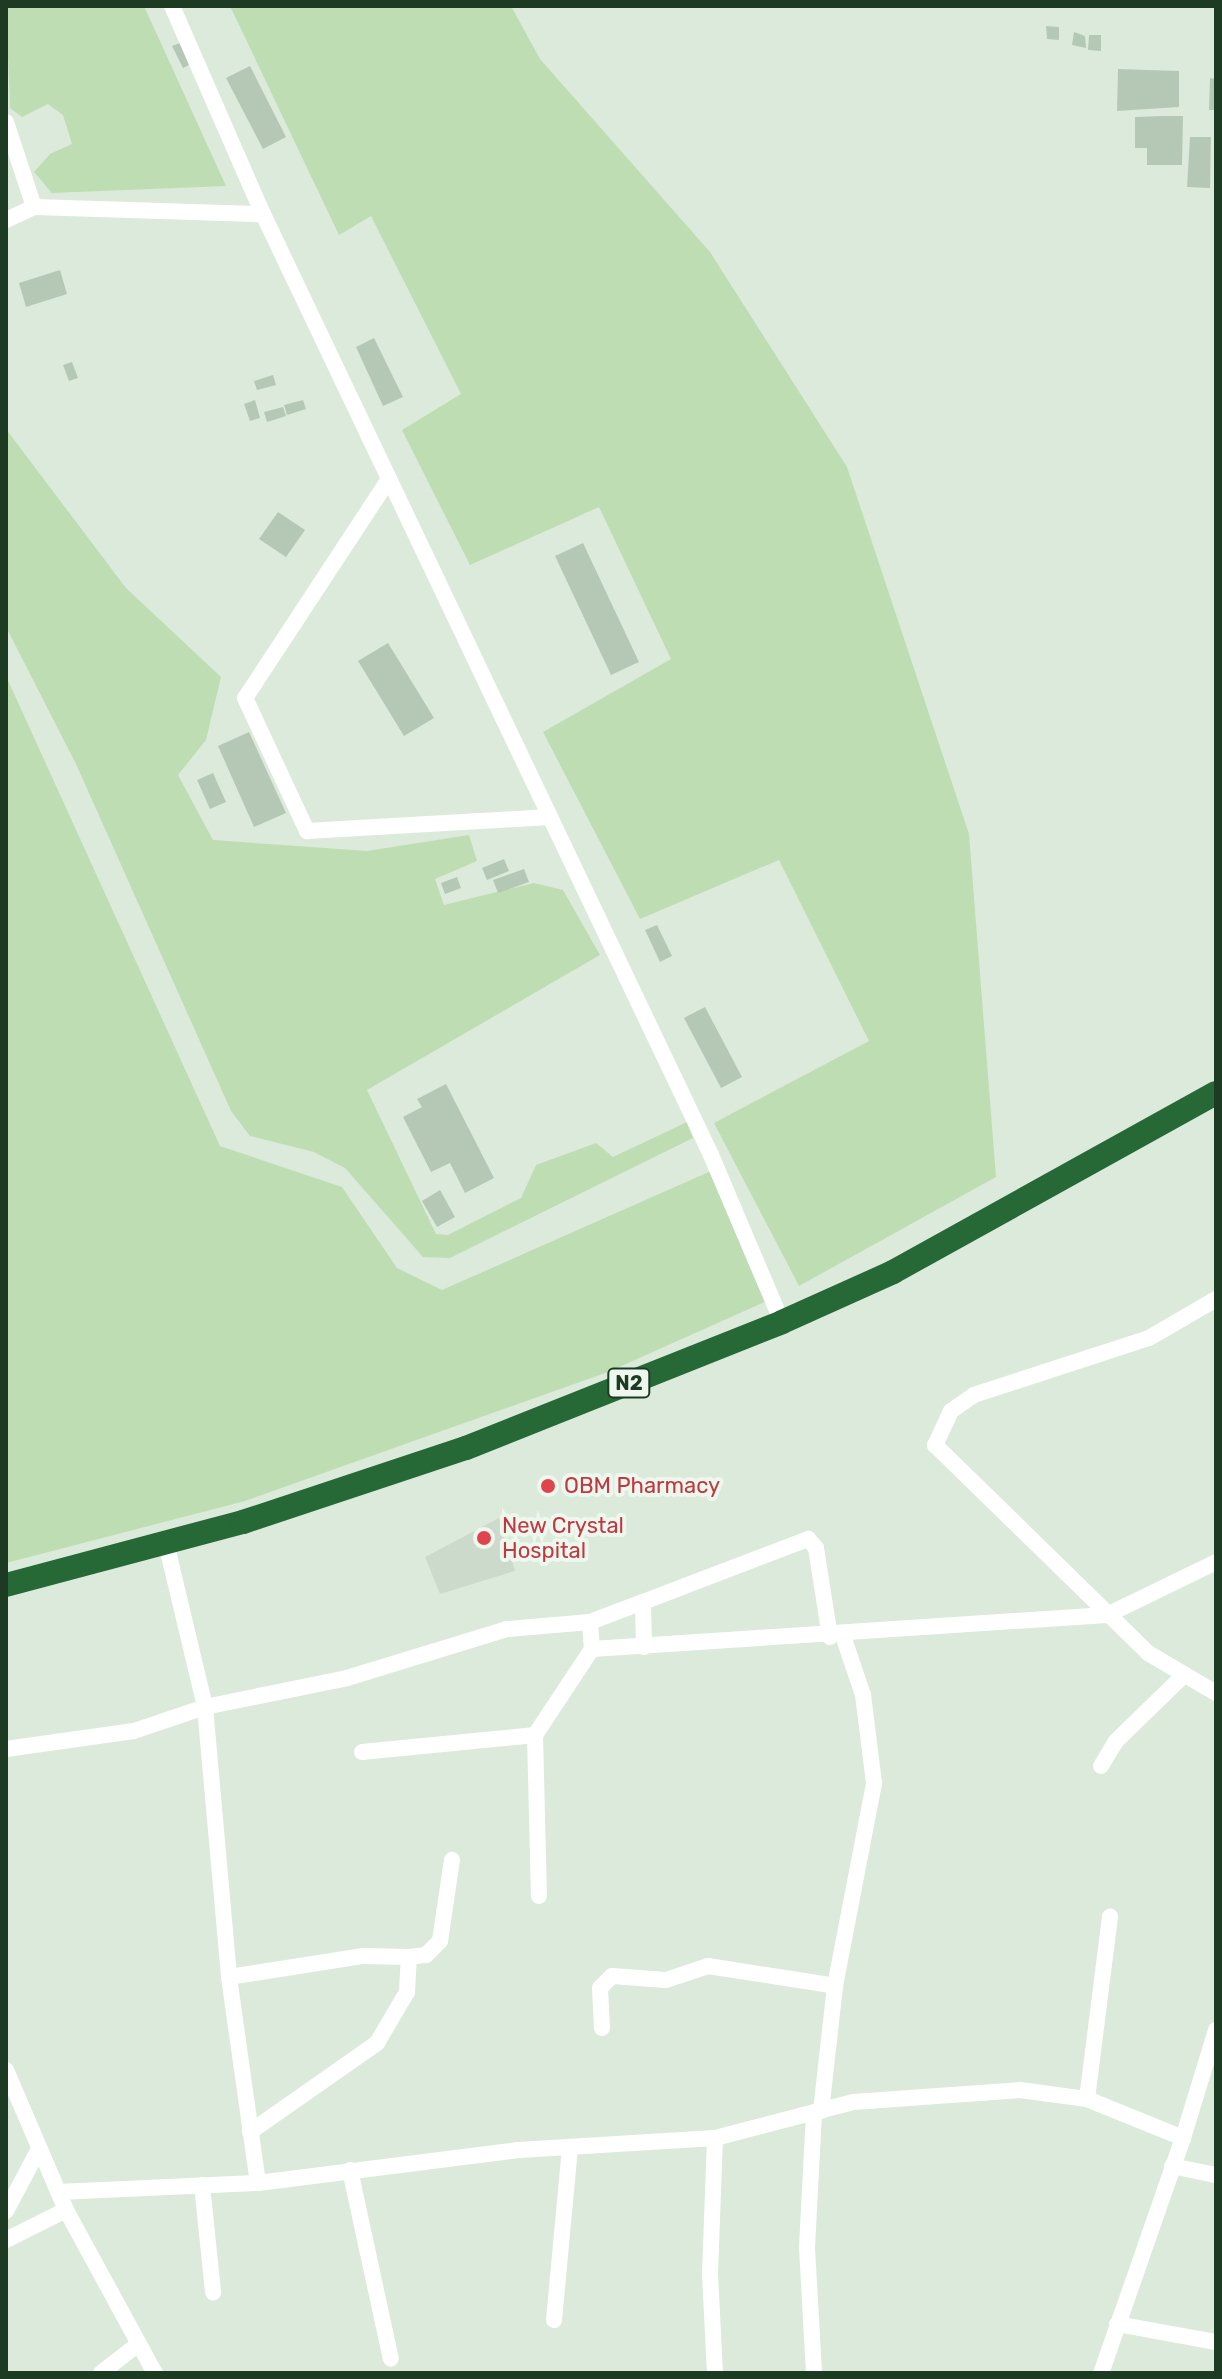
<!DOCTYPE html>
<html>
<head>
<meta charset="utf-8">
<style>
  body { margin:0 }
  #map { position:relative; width:1222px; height:2379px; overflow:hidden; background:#dceadc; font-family:Rubik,sans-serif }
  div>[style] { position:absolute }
  .built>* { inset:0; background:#cbdacb }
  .green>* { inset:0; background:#bfddb3 }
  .building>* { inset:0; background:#b5c8b6 }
  .street>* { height:16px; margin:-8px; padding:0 8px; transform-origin:8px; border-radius:8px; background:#fff }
  .highway>* { height:24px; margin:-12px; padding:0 12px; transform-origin:12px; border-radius:12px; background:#276837 }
  .dots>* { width:22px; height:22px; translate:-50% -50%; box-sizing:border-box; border:4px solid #edf7ed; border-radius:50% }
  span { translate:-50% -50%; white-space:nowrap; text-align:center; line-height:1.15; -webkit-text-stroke:8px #edf7ed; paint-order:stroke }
  .shield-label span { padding:2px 6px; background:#edf7ed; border:2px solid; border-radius:6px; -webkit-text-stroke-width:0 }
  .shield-label { font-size:20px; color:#1d3a22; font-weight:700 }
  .health-label { font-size:22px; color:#be3a42 }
  .left { translate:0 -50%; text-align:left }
  .frame { position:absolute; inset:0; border:8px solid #1d3a22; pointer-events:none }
</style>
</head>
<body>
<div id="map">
  <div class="built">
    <div style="clip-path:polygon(499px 1518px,515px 1571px,440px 1594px,425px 1557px)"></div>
  </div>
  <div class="green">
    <div style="clip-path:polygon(6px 6px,144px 6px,226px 186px,52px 193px,34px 172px,50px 154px,72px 144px,63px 115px,48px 104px,22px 117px,10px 108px)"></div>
    <div style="clip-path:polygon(230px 6px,511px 6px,540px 59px,710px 252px,847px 467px,969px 834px,996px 1177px,799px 1286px,714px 1123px,869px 1041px,779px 860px,640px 919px,543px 732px,671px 659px,599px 507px,470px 565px,402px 430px,461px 394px,371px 216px,339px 235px)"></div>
    <div style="clip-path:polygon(6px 429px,126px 588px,221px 677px,206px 740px,178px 775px,213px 840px,367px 851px,469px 835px,477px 861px,435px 879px,444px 905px,534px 883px,563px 890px,600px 955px,367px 1090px,436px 1234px,448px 1235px,521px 1198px,536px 1165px,596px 1143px,613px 1157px,687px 1122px,693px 1138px,450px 1258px,423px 1257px,345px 1168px,314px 1152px,250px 1136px,231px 1111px,76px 764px,6px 627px)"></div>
    <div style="clip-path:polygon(6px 676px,220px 1146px,342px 1187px,397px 1268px,442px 1290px,711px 1171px,767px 1301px,608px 1372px,245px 1501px,6px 1563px)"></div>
  </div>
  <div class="building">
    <div style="clip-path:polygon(1046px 26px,1059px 27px,1059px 40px,1047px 39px)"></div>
    <div style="clip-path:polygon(1074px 32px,1085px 36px,1086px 48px,1072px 45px)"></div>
    <div style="clip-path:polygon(1089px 35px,1101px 35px,1101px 51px,1088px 50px)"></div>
    <div style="clip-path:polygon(180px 43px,191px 64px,183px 68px,172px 46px)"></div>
    <div style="clip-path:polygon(250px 66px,286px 137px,263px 149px,226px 78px)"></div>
    <div style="clip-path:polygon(1118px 69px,1179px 71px,1179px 107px,1117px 111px)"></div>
    <div style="clip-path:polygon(1210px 78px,1216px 79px,1216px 110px,1209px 110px)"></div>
    <div style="clip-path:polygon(1162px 116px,1183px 116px,1182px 165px,1147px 165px,1147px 148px,1135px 148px,1135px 117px)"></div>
    <div style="clip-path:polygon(1190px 137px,1211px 137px,1210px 188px,1187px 187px)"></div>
    <div style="clip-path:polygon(60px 270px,67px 294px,26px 307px,19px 283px)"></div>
    <div style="clip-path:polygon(374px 338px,403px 397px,383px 406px,356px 347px)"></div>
    <div style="clip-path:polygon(72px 362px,78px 378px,69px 381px,63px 365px)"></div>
    <div style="clip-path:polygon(273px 375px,276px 385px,257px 390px,254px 381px)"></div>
    <div style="clip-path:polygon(255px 400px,260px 418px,250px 421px,244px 404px)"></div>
    <div style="clip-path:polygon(303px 400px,306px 409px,287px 415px,284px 405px)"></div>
    <div style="clip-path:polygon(283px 407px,286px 416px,267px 422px,264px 412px)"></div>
    <div style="clip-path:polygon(278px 512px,305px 530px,286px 557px,259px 539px)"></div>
    <div style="clip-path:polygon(583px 543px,639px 662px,611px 675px,555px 556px)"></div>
    <div style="clip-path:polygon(388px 643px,434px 718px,404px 736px,358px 661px)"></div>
    <div style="clip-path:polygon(249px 732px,286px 813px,254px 827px,218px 746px)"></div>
    <div style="clip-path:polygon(213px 773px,226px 802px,210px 809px,197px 780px)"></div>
    <div style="clip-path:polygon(504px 859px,509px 871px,487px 880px,482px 868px)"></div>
    <div style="clip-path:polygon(524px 869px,529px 882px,498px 893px,493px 880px)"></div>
    <div style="clip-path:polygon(457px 877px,461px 888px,445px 894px,441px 883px)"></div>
    <div style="clip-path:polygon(657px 925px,672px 956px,660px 962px,645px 930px)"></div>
    <div style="clip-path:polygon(705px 1007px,742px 1077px,721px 1088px,684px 1018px)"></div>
    <div style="clip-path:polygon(446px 1084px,494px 1178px,465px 1193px,450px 1163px,431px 1172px,403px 1117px,422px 1107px,417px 1099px)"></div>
    <div style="clip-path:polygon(440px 1190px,455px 1217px,437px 1227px,422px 1201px)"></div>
  </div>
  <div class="street">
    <div style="left:172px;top:6px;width:227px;rotate:66.4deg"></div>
    <div style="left:263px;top:214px;width:1042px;rotate:64.54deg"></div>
    <div style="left:711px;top:1155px;width:181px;rotate:67deg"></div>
    <div style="left:6px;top:122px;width:89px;rotate:71.8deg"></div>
    <div style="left:6px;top:220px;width:31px;rotate:-25deg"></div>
    <div style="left:34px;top:207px;width:229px;rotate:1.8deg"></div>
    <div style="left:389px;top:479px;width:262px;rotate:123.3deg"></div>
    <div style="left:245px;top:698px;width:147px;rotate:65deg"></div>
    <div style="left:307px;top:831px;width:243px;rotate:-3.3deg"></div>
    <div style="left:1216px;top:1299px;width:78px;rotate:149.8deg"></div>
    <div style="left:1149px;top:1338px;width:184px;rotate:162deg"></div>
    <div style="left:974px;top:1395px;width:28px;rotate:145deg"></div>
    <div style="left:951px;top:1411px;width:38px;rotate:115deg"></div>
    <div style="left:935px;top:1445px;width:298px;rotate:44.3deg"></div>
    <div style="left:1148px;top:1653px;width:79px;rotate:30.5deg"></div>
    <div style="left:166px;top:1543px;width:169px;rotate:76.6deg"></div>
    <div style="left:205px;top:1707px;width:271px;rotate:84.9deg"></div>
    <div style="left:229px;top:1977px;width:208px;rotate:82deg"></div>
    <div style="left:590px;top:1622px;width:57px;rotate:-20.7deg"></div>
    <div style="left:644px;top:1647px;width:45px;rotate:-91.3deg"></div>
    <div style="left:643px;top:1602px;width:177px;rotate:-20.9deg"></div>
    <div style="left:808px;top:1539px;width:12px;rotate:48deg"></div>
    <div style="left:816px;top:1548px;width:90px;rotate:81.1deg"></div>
    <div style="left:535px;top:1735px;width:161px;rotate:88.6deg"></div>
    <div style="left:6px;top:1749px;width:129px;rotate:-8deg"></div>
    <div style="left:134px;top:1731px;width:75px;rotate:-18.7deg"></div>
    <div style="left:205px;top:1707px;width:145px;rotate:-11.5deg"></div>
    <div style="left:347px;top:1678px;width:167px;rotate:-17deg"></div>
    <div style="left:507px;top:1629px;width:83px;rotate:-4.8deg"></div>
    <div style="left:590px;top:1622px;width:27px;rotate:86deg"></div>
    <div style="left:592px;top:1649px;width:516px;rotate:-3.78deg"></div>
    <div style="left:1107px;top:1615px;width:121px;rotate:-25.9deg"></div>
    <div style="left:362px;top:1752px;width:174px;rotate:-5.6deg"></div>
    <div style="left:535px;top:1735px;width:103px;rotate:-56.5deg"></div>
    <div style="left:1101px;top:1766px;width:29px;rotate:-59deg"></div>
    <div style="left:1116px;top:1741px;width:93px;rotate:-44.1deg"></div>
    <div style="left:229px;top:1977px;width:136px;rotate:-8.9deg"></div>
    <div style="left:363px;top:1956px;width:46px;rotate:1.2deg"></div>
    <div style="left:602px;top:2028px;width:40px;rotate:-92.9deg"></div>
    <div style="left:600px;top:1988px;width:17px;rotate:-45deg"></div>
    <div style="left:612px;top:1976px;width:54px;rotate:4.2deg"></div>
    <div style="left:666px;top:1980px;width:44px;rotate:-18.4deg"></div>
    <div style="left:708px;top:1966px;width:129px;rotate:8.9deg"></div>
    <div style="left:6px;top:2070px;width:152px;rotate:66.8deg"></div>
    <div style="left:66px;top:2210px;width:186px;rotate:61.4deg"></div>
    <div style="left:1087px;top:2099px;width:184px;rotate:-82.8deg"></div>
    <div style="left:821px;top:2111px;width:126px;rotate:-83.6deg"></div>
    <div style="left:835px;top:1986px;width:207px;rotate:-79.1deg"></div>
    <div style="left:874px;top:1783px;width:89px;rotate:-97.1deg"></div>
    <div style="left:863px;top:1695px;width:62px;rotate:-108.7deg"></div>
    <div style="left:250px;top:2132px;width:155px;rotate:-35deg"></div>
    <div style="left:377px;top:2043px;width:59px;rotate:-59.5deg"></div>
    <div style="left:407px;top:1992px;width:35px;rotate:-87deg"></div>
    <div style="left:409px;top:1957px;width:17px;rotate:-7deg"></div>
    <div style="left:426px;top:1955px;width:20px;rotate:-45deg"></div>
    <div style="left:440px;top:1941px;width:82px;rotate:-81.6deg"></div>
    <div style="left:1183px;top:2138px;width:113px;rotate:-73deg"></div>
    <div style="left:1172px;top:2166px;width:45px;rotate:11.6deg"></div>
    <div style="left:350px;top:2170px;width:193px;rotate:77.8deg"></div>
    <div style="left:202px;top:2185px;width:108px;rotate:84.1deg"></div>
    <div style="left:58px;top:2192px;width:200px;rotate:-2.6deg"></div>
    <div style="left:258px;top:2183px;width:263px;rotate:-7.2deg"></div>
    <div style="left:519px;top:2150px;width:196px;rotate:-3.5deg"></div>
    <div style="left:6px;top:2211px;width:70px;rotate:-62deg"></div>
    <div style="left:6px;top:2240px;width:67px;rotate:-26.6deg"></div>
    <div style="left:554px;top:2320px;width:174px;rotate:-84.7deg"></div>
    <div style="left:1117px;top:2324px;width:101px;rotate:10.3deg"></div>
    <div style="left:101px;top:2373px;width:46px;rotate:-37.9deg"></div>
    <div style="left:715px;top:2373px;width:99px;rotate:-92.9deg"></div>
    <div style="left:710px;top:2274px;width:136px;rotate:-87.9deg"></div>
    <div style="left:715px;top:2138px;width:143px;rotate:-14.6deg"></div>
    <div style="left:853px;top:2102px;width:167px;rotate:-4.1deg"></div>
    <div style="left:1020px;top:2090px;width:68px;rotate:7.7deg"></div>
    <div style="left:1087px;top:2099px;width:104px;rotate:22.1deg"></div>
    <div style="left:1183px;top:2138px;width:249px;rotate:109.2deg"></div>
    <div style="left:814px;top:2373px;width:126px;rotate:-93.2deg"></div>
    <div style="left:807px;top:2247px;width:135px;rotate:-87deg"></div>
  </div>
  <div class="highway">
    <div style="left:6px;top:1585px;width:245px;rotate:-14.9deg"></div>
    <div style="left:243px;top:1522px;width:235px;rotate:-18.4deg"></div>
    <div style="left:466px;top:1448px;width:340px;rotate:-21.7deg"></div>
    <div style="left:782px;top:1322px;width:122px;rotate:-24.2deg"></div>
    <div style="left:893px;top:1272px;width:369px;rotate:-29deg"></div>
  </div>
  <div class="dots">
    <div style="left:548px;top:1486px;background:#e0444e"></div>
    <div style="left:484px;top:1538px;background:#e0444e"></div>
  </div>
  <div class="shield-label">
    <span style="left:629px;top:1383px">N2</span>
  </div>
  <div class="health-label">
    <span class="left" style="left:564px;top:1486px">OBM Pharmacy</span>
    <span class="left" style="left:502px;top:1538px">New Crystal<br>Hospital</span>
  </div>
  <div class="frame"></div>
</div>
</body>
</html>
